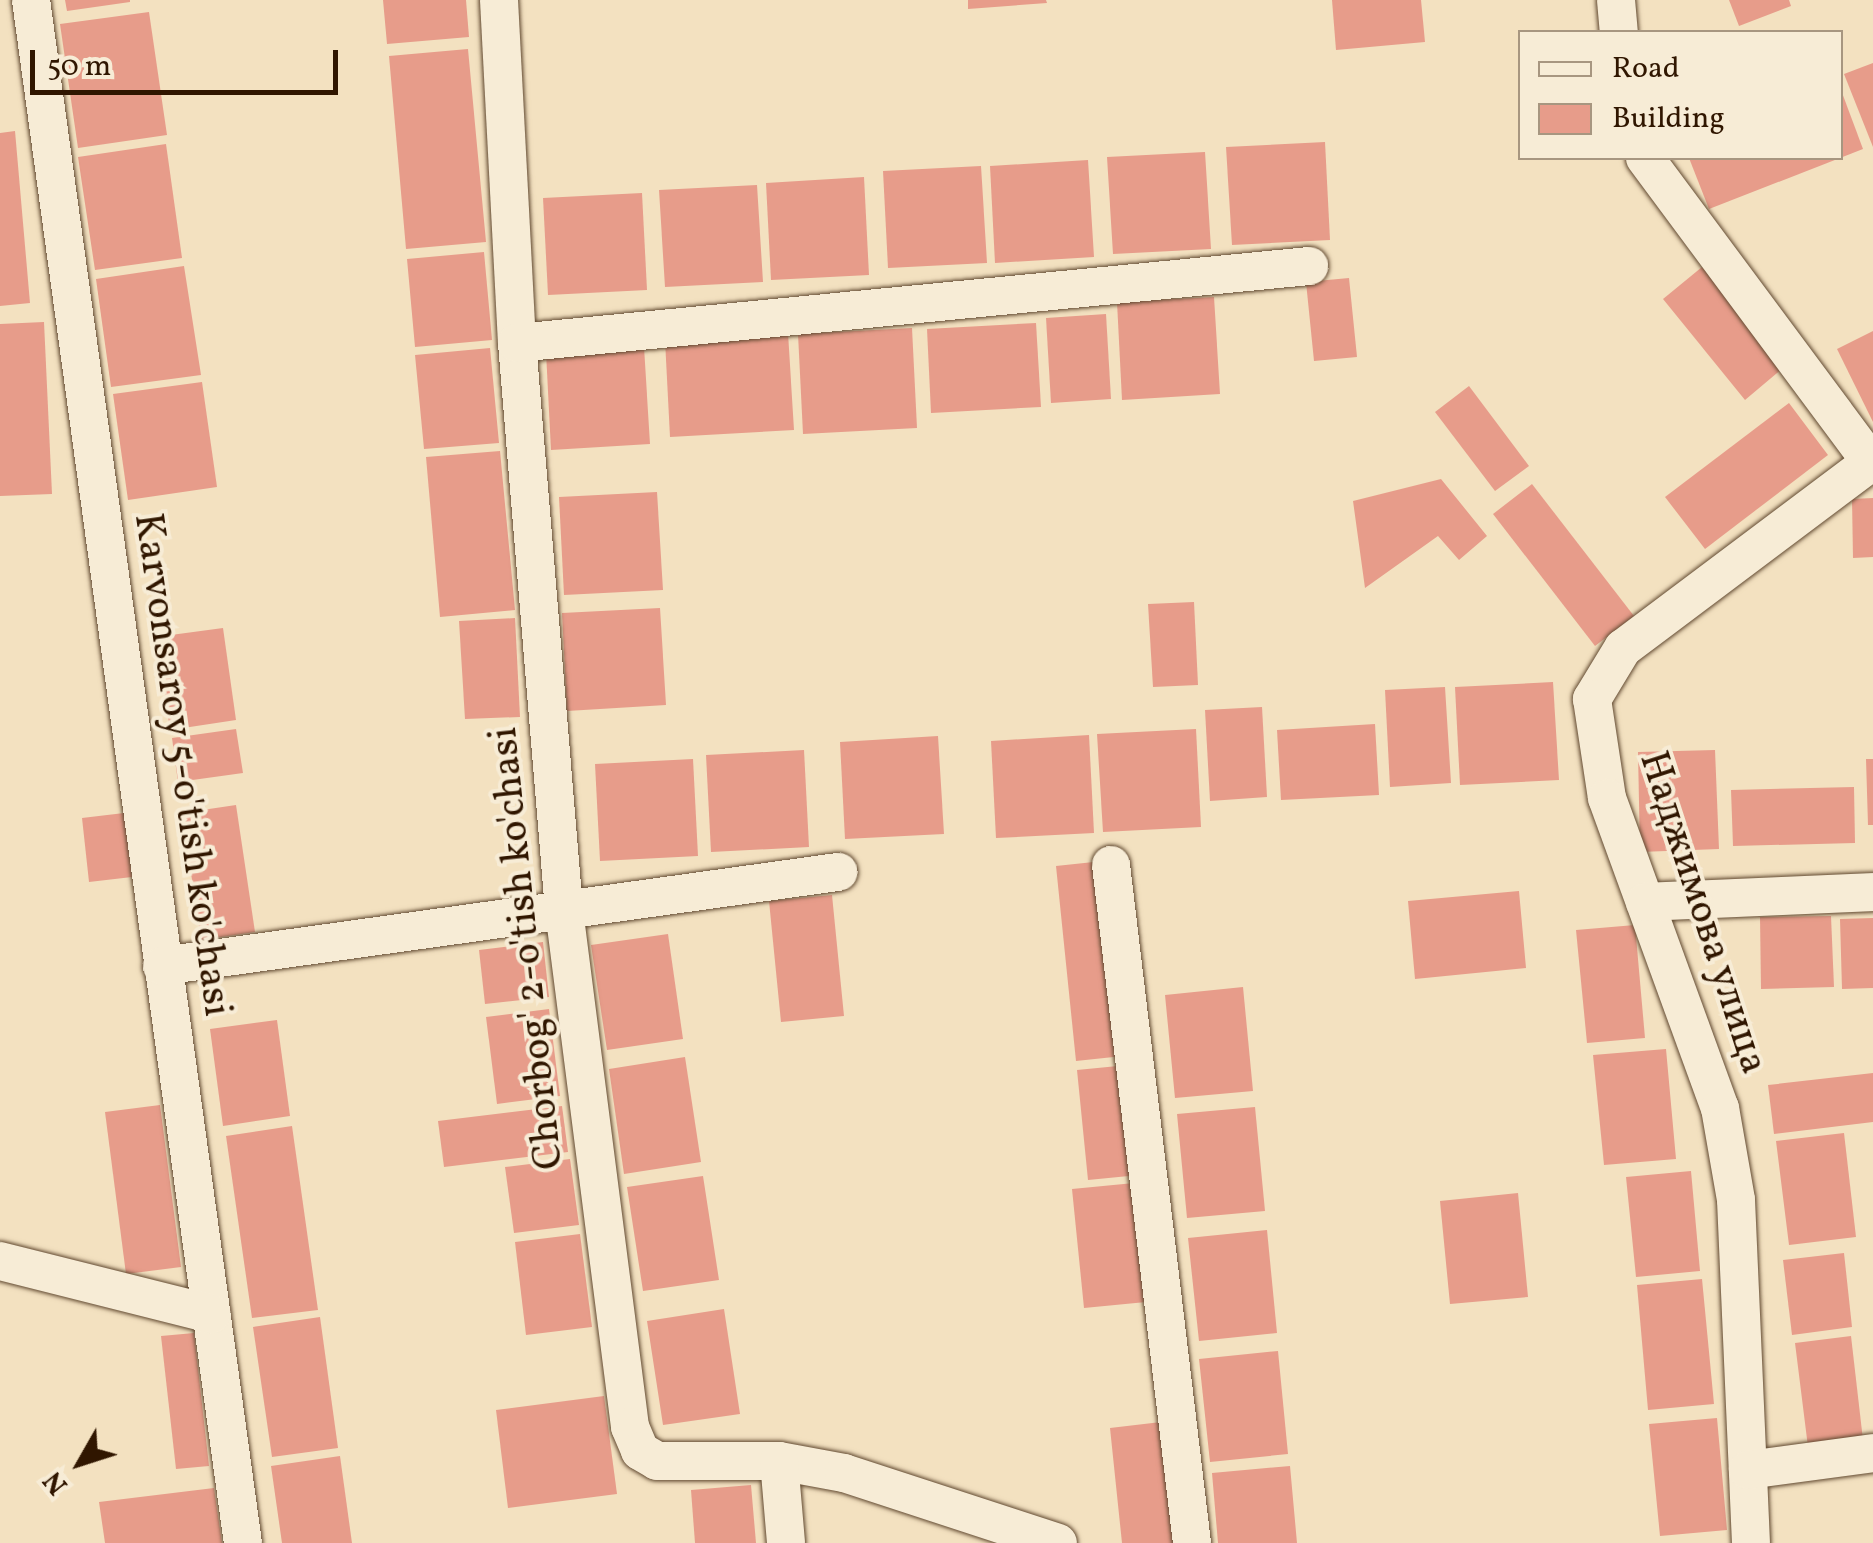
<!DOCTYPE html>
<html>
<head>
<meta charset="utf-8">
<style>
  body { margin:0 }
  #map { position:relative; width:1873px; height:1543px; overflow:hidden; background:#f3e1c0; font-family:Vollkorn,serif }
  div>[style] { position:absolute }
  .building>* { inset:0; background:#e79c8a }
  .roads { filter:drop-shadow(0 0 2px #614930) drop-shadow(0 0 2px #614930) }
  .minor>* { height:38px; margin:-19px; padding:0 19px; transform-origin:19px; border-radius:19px; background:#f7ecd6 }
  span { translate:-50% -50%; white-space:nowrap; text-align:center; line-height:1.15; -webkit-text-stroke:8px #f7ecd6; paint-order:stroke }
  .street-label { font-size:40px; color:#301600 }
  .legend { position:absolute; left:1518px; top:30px; width:325px; height:130px; box-sizing:border-box; background:#f7ecd6; border:2px solid #a79680; margin:0; padding:12px 18px; list-style:none; font-size:30px; color:#301600 }
  .legend li { display:flex; align-items:center; gap:20px; height:50px }
  .legend b { width:50px; border:2px solid #a79680 }
  .north { position:absolute; left:30px; top:1413px; width:100px; height:100px; -webkit-text-stroke:8px #f7ecd6; paint-order:stroke; rotate:231deg; font-size:28px; font-weight:700; line-height:40px; text-align:center; color:#301600 }
  .north::after { content:''; display:block; margin:auto; width:35px; height:45px; background:#301600; clip-path:polygon(50% 0,100% 100%,50% 72%,0 100%) }
  .scale { position:absolute; left:30px; top:50px; width:308px; height:45px; box-sizing:border-box; border:5px solid #301600; border-top:0; padding-left:12px; font-size:30px; line-height:35px; white-space:nowrap; color:#301600; -webkit-text-stroke:8px #f7ecd6; paint-order:stroke }
</style>
</head>
<body>
<div id="map">
  <div class="building">
    <div style="clip-path:polygon(65px 0,130px 0,130px 2px,67px 11px)"></div>
    <div style="clip-path:polygon(383px 0,466px 0,469px 37px,387px 44px)"></div>
    <div style="clip-path:polygon(968px 0,1046px 0,1047px 3px,968px 9px)"></div>
    <div style="clip-path:polygon(1332px 0,1421px 0,1425px 42px,1336px 50px)"></div>
    <div style="clip-path:polygon(1729px 0,1789px 0,1791px 6px,1739px 26px)"></div>
    <div style="clip-path:polygon(149px 12px,167px 135px,78px 148px,60px 24px)"></div>
    <div style="clip-path:polygon(468px 49px,486px 242px,406px 249px,389px 56px)"></div>
    <div style="clip-path:polygon(1873px 63px,1873px 147px,1844px 74px)"></div>
    <div style="clip-path:polygon(1841px 90px,1863px 149px,1840px 158px,1840px 91px)"></div>
    <div style="clip-path:polygon(15px 131px,30px 303px,0 306px,0 133px)"></div>
    <div style="clip-path:polygon(1325px 142px,1330px 240px,1232px 245px,1226px 147px)"></div>
    <div style="clip-path:polygon(166px 144px,182px 258px,95px 270px,78px 157px)"></div>
    <div style="clip-path:polygon(1205px 152px,1211px 249px,1113px 254px,1107px 157px)"></div>
    <div style="clip-path:polygon(1689px 158px,1840px 158px,1709px 209px)"></div>
    <div style="clip-path:polygon(1088px 160px,1094px 257px,995px 263px,990px 166px)"></div>
    <div style="clip-path:polygon(981px 166px,987px 263px,888px 268px,883px 171px)"></div>
    <div style="clip-path:polygon(864px 177px,869px 275px,771px 280px,766px 183px)"></div>
    <div style="clip-path:polygon(757px 185px,763px 282px,665px 287px,659px 190px)"></div>
    <div style="clip-path:polygon(642px 193px,647px 290px,548px 295px,543px 198px)"></div>
    <div style="clip-path:polygon(484px 252px,492px 340px,415px 347px,407px 259px)"></div>
    <div style="clip-path:polygon(184px 266px,201px 375px,111px 387px,96px 279px)"></div>
    <div style="clip-path:polygon(1702px 267px,1784px 367px,1745px 400px,1663px 299px)"></div>
    <div style="clip-path:polygon(1349px 278px,1357px 357px,1314px 361px,1306px 282px)"></div>
    <div style="clip-path:polygon(1214px 297px,1220px 394px,1122px 400px,1117px 302px)"></div>
    <div style="clip-path:polygon(1106px 314px,1111px 399px,1051px 403px,1046px 318px)"></div>
    <div style="clip-path:polygon(44px 322px,52px 494px,0 496px,0 324px)"></div>
    <div style="clip-path:polygon(1036px 323px,1041px 407px,931px 413px,927px 329px)"></div>
    <div style="clip-path:polygon(912px 328px,917px 428px,803px 434px,798px 334px)"></div>
    <div style="clip-path:polygon(1873px 331px,1873px 422px,1837px 349px)"></div>
    <div style="clip-path:polygon(788px 333px,794px 430px,670px 437px,665px 340px)"></div>
    <div style="clip-path:polygon(644px 347px,650px 444px,551px 450px,546px 352px)"></div>
    <div style="clip-path:polygon(490px 348px,499px 443px,424px 449px,415px 355px)"></div>
    <div style="clip-path:polygon(202px 382px,217px 487px,128px 500px,113px 394px)"></div>
    <div style="clip-path:polygon(1469px 386px,1529px 466px,1495px 491px,1435px 412px)"></div>
    <div style="clip-path:polygon(1789px 403px,1828px 455px,1705px 549px,1665px 497px)"></div>
    <div style="clip-path:polygon(500px 451px,515px 610px,440px 617px,426px 457px)"></div>
    <div style="clip-path:polygon(1441px 479px,1487px 536px,1459px 560px,1438px 536px,1365px 588px,1353px 501px)"></div>
    <div style="clip-path:polygon(1532px 484px,1634px 616px,1595px 646px,1493px 514px)"></div>
    <div style="clip-path:polygon(657px 492px,663px 590px,564px 595px,559px 497px)"></div>
    <div style="clip-path:polygon(1873px 498px,1873px 557px,1853px 558px,1852px 499px)"></div>
    <div style="clip-path:polygon(1194px 602px,1198px 685px,1153px 687px,1148px 604px)"></div>
    <div style="clip-path:polygon(660px 608px,666px 705px,567px 711px,562px 613px)"></div>
    <div style="clip-path:polygon(515px 618px,520px 717px,465px 719px,459px 621px)"></div>
    <div style="clip-path:polygon(223px 628px,236px 720px,170px 730px,156px 637px)"></div>
    <div style="clip-path:polygon(1553px 682px,1559px 780px,1460px 785px,1455px 687px)"></div>
    <div style="clip-path:polygon(1445px 687px,1451px 783px,1390px 787px,1385px 690px)"></div>
    <div style="clip-path:polygon(1262px 707px,1267px 797px,1210px 801px,1205px 710px)"></div>
    <div style="clip-path:polygon(1375px 724px,1379px 795px,1281px 800px,1277px 730px)"></div>
    <div style="clip-path:polygon(236px 729px,243px 773px,178px 782px,172px 738px)"></div>
    <div style="clip-path:polygon(1196px 729px,1201px 827px,1103px 832px,1097px 734px)"></div>
    <div style="clip-path:polygon(1089px 735px,1094px 833px,996px 838px,991px 741px)"></div>
    <div style="clip-path:polygon(938px 736px,944px 834px,845px 839px,840px 742px)"></div>
    <div style="clip-path:polygon(804px 750px,809px 847px,711px 852px,706px 755px)"></div>
    <div style="clip-path:polygon(1715px 750px,1719px 849px,1640px 852px,1638px 752px)"></div>
    <div style="clip-path:polygon(693px 759px,698px 856px,600px 861px,595px 764px)"></div>
    <div style="clip-path:polygon(1866px 759px,1873px 759px,1873px 825px,1868px 825px)"></div>
    <div style="clip-path:polygon(1854px 787px,1855px 843px,1733px 846px,1731px 790px)"></div>
    <div style="clip-path:polygon(236px 805px,255px 932px,201px 940px,182px 813px)"></div>
    <div style="clip-path:polygon(124px 813px,132px 877px,89px 882px,82px 818px)"></div>
    <div style="clip-path:polygon(1103px 861px,1123px 1056px,1076px 1061px,1056px 866px)"></div>
    <div style="clip-path:polygon(1519px 891px,1526px 968px,1415px 979px,1408px 901px)"></div>
    <div style="clip-path:polygon(832px 895px,844px 1016px,781px 1022px,769px 901px)"></div>
    <div style="clip-path:polygon(1831px 916px,1834px 987px,1761px 989px,1760px 917px)"></div>
    <div style="clip-path:polygon(1873px 918px,1873px 988px,1842px 989px,1840px 919px)"></div>
    <div style="clip-path:polygon(1635px 925px,1645px 1038px,1587px 1043px,1576px 930px)"></div>
    <div style="clip-path:polygon(668px 934px,683px 1039px,607px 1050px,591px 945px)"></div>
    <div style="clip-path:polygon(543px 942px,549px 997px,485px 1004px,479px 950px)"></div>
    <div style="clip-path:polygon(1243px 987px,1253px 1091px,1175px 1098px,1165px 995px)"></div>
    <div style="clip-path:polygon(549px 1009px,560px 1096px,497px 1104px,486px 1017px)"></div>
    <div style="clip-path:polygon(277px 1020px,290px 1116px,223px 1126px,210px 1029px)"></div>
    <div style="clip-path:polygon(1666px 1049px,1676px 1159px,1604px 1165px,1593px 1055px)"></div>
    <div style="clip-path:polygon(685px 1057px,701px 1162px,624px 1174px,609px 1069px)"></div>
    <div style="clip-path:polygon(1128px 1065px,1139px 1175px,1088px 1180px,1077px 1070px)"></div>
    <div style="clip-path:polygon(1873px 1073px,1873px 1122px,1774px 1134px,1768px 1085px)"></div>
    <div style="clip-path:polygon(160px 1105px,181px 1267px,126px 1274px,105px 1112px)"></div>
    <div style="clip-path:polygon(562px 1106px,568px 1152px,444px 1167px,438px 1121px)"></div>
    <div style="clip-path:polygon(1255px 1107px,1265px 1211px,1187px 1218px,1177px 1114px)"></div>
    <div style="clip-path:polygon(292px 1126px,318px 1310px,252px 1318px,226px 1136px)"></div>
    <div style="clip-path:polygon(1844px 1133px,1856px 1237px,1789px 1245px,1776px 1141px)"></div>
    <div style="clip-path:polygon(570px 1159px,579px 1225px,514px 1233px,505px 1167px)"></div>
    <div style="clip-path:polygon(1691px 1171px,1700px 1271px,1636px 1277px,1626px 1177px)"></div>
    <div style="clip-path:polygon(703px 1176px,719px 1280px,643px 1291px,627px 1187px)"></div>
    <div style="clip-path:polygon(1134px 1183px,1146px 1302px,1084px 1308px,1072px 1189px)"></div>
    <div style="clip-path:polygon(1518px 1193px,1528px 1297px,1450px 1304px,1440px 1201px)"></div>
    <div style="clip-path:polygon(1267px 1230px,1277px 1333px,1199px 1341px,1188px 1238px)"></div>
    <div style="clip-path:polygon(580px 1234px,592px 1327px,526px 1335px,515px 1242px)"></div>
    <div style="clip-path:polygon(1844px 1253px,1852px 1327px,1792px 1335px,1783px 1260px)"></div>
    <div style="clip-path:polygon(1702px 1279px,1714px 1404px,1648px 1410px,1637px 1285px)"></div>
    <div style="clip-path:polygon(724px 1309px,740px 1414px,663px 1425px,647px 1321px)"></div>
    <div style="clip-path:polygon(320px 1317px,338px 1448px,272px 1457px,253px 1327px)"></div>
    <div style="clip-path:polygon(194px 1333px,209px 1466px,176px 1469px,161px 1336px)"></div>
    <div style="clip-path:polygon(1851px 1336px,1863px 1440px,1808px 1447px,1795px 1343px)"></div>
    <div style="clip-path:polygon(1278px 1351px,1288px 1454px,1210px 1462px,1199px 1359px)"></div>
    <div style="clip-path:polygon(604px 1396px,617px 1494px,508px 1508px,496px 1410px)"></div>
    <div style="clip-path:polygon(1717px 1418px,1727px 1530px,1660px 1536px,1649px 1424px)"></div>
    <div style="clip-path:polygon(1161px 1422px,1173px 1543px,1122px 1543px,1110px 1428px)"></div>
    <div style="clip-path:polygon(340px 1456px,352px 1543px,282px 1543px,271px 1466px)"></div>
    <div style="clip-path:polygon(1290px 1466px,1297px 1543px,1218px 1543px,1212px 1473px)"></div>
    <div style="clip-path:polygon(751px 1485px,756px 1543px,695px 1543px,691px 1490px)"></div>
    <div style="clip-path:polygon(214px 1488px,222px 1543px,105px 1543px,99px 1502px)"></div>
  </div>
  <div class="roads">
    <div class="minor">
      <div style="left:31px;top:0;width:1557px;rotate:82.18deg"></div>
      <div style="left:499px;top:0;width:343px;rotate:87deg"></div>
      <div style="left:517px;top:343px;width:569px;rotate:85.26deg"></div>
      <div style="left:564px;top:910px;width:521px;rotate:82.72deg"></div>
      <div style="left:630px;top:1427px;width:26px;rotate:67deg"></div>
      <div style="left:640px;top:1451px;width:20px;rotate:30deg"></div>
      <div style="left:657px;top:1461px;width:122px"></div>
      <div style="left:779px;top:1461px;width:66px;rotate:10.5deg"></div>
      <div style="left:844px;top:1473px;width:225px;rotate:18.1deg"></div>
      <div style="left:1616px;top:0;width:32px;rotate:85deg"></div>
      <div style="left:1645px;top:158px;width:379px;rotate:53.4deg"></div>
      <div style="left:1871px;top:462px;width:310px;rotate:143.1deg"></div>
      <div style="left:1623px;top:648px;width:60px;rotate:121.3deg"></div>
      <div style="left:1592px;top:699px;width:100px;rotate:81.4deg"></div>
      <div style="left:1607px;top:798px;width:330px;rotate:70deg"></div>
      <div style="left:1720px;top:1108px;width:93px;rotate:80.1deg"></div>
      <div style="left:1736px;top:1200px;width:343px;rotate:87.5deg"></div>
      <div style="left:517px;top:343px;width:796px;rotate:-5.55deg"></div>
      <div style="left:1111px;top:865px;width:683px;rotate:83.19deg"></div>
      <div style="left:1645px;top:902px;width:228px;rotate:-2.5deg"></div>
      <div style="left:162px;top:966px;width:683px;rotate:-7.92deg"></div>
      <div style="left:0;top:1261px;width:218px;rotate:14.1deg"></div>
      <div style="left:779px;top:1461px;width:82px;rotate:85.1deg"></div>
      <div style="left:1748px;top:1470px;width:126px;rotate:-7.7deg"></div>
    </div>
  </div>
  <div class="street-label">
    <span style="left:181px;top:765px;rotate:82deg">Karvonsaroy 5-o'tish ko'chasi</span>
    <span style="left:1702px;top:913px;rotate:72deg">Наджимова улица</span>
    <span style="left:528px;top:948px;rotate:-96deg">Chorbog' 2-o'tish ko'chasi</span>
  </div>
  <ul class="legend">
  <li><b style="height:12px;background:#f7ecd6"></b>Road</li>
  <li><b style="height:28px;background:#e79c8a"></b>Building</li>
  </ul>
  <div class="north">N</div>
  <div class="scale">50 m</div>
</div>
</body>
</html>
